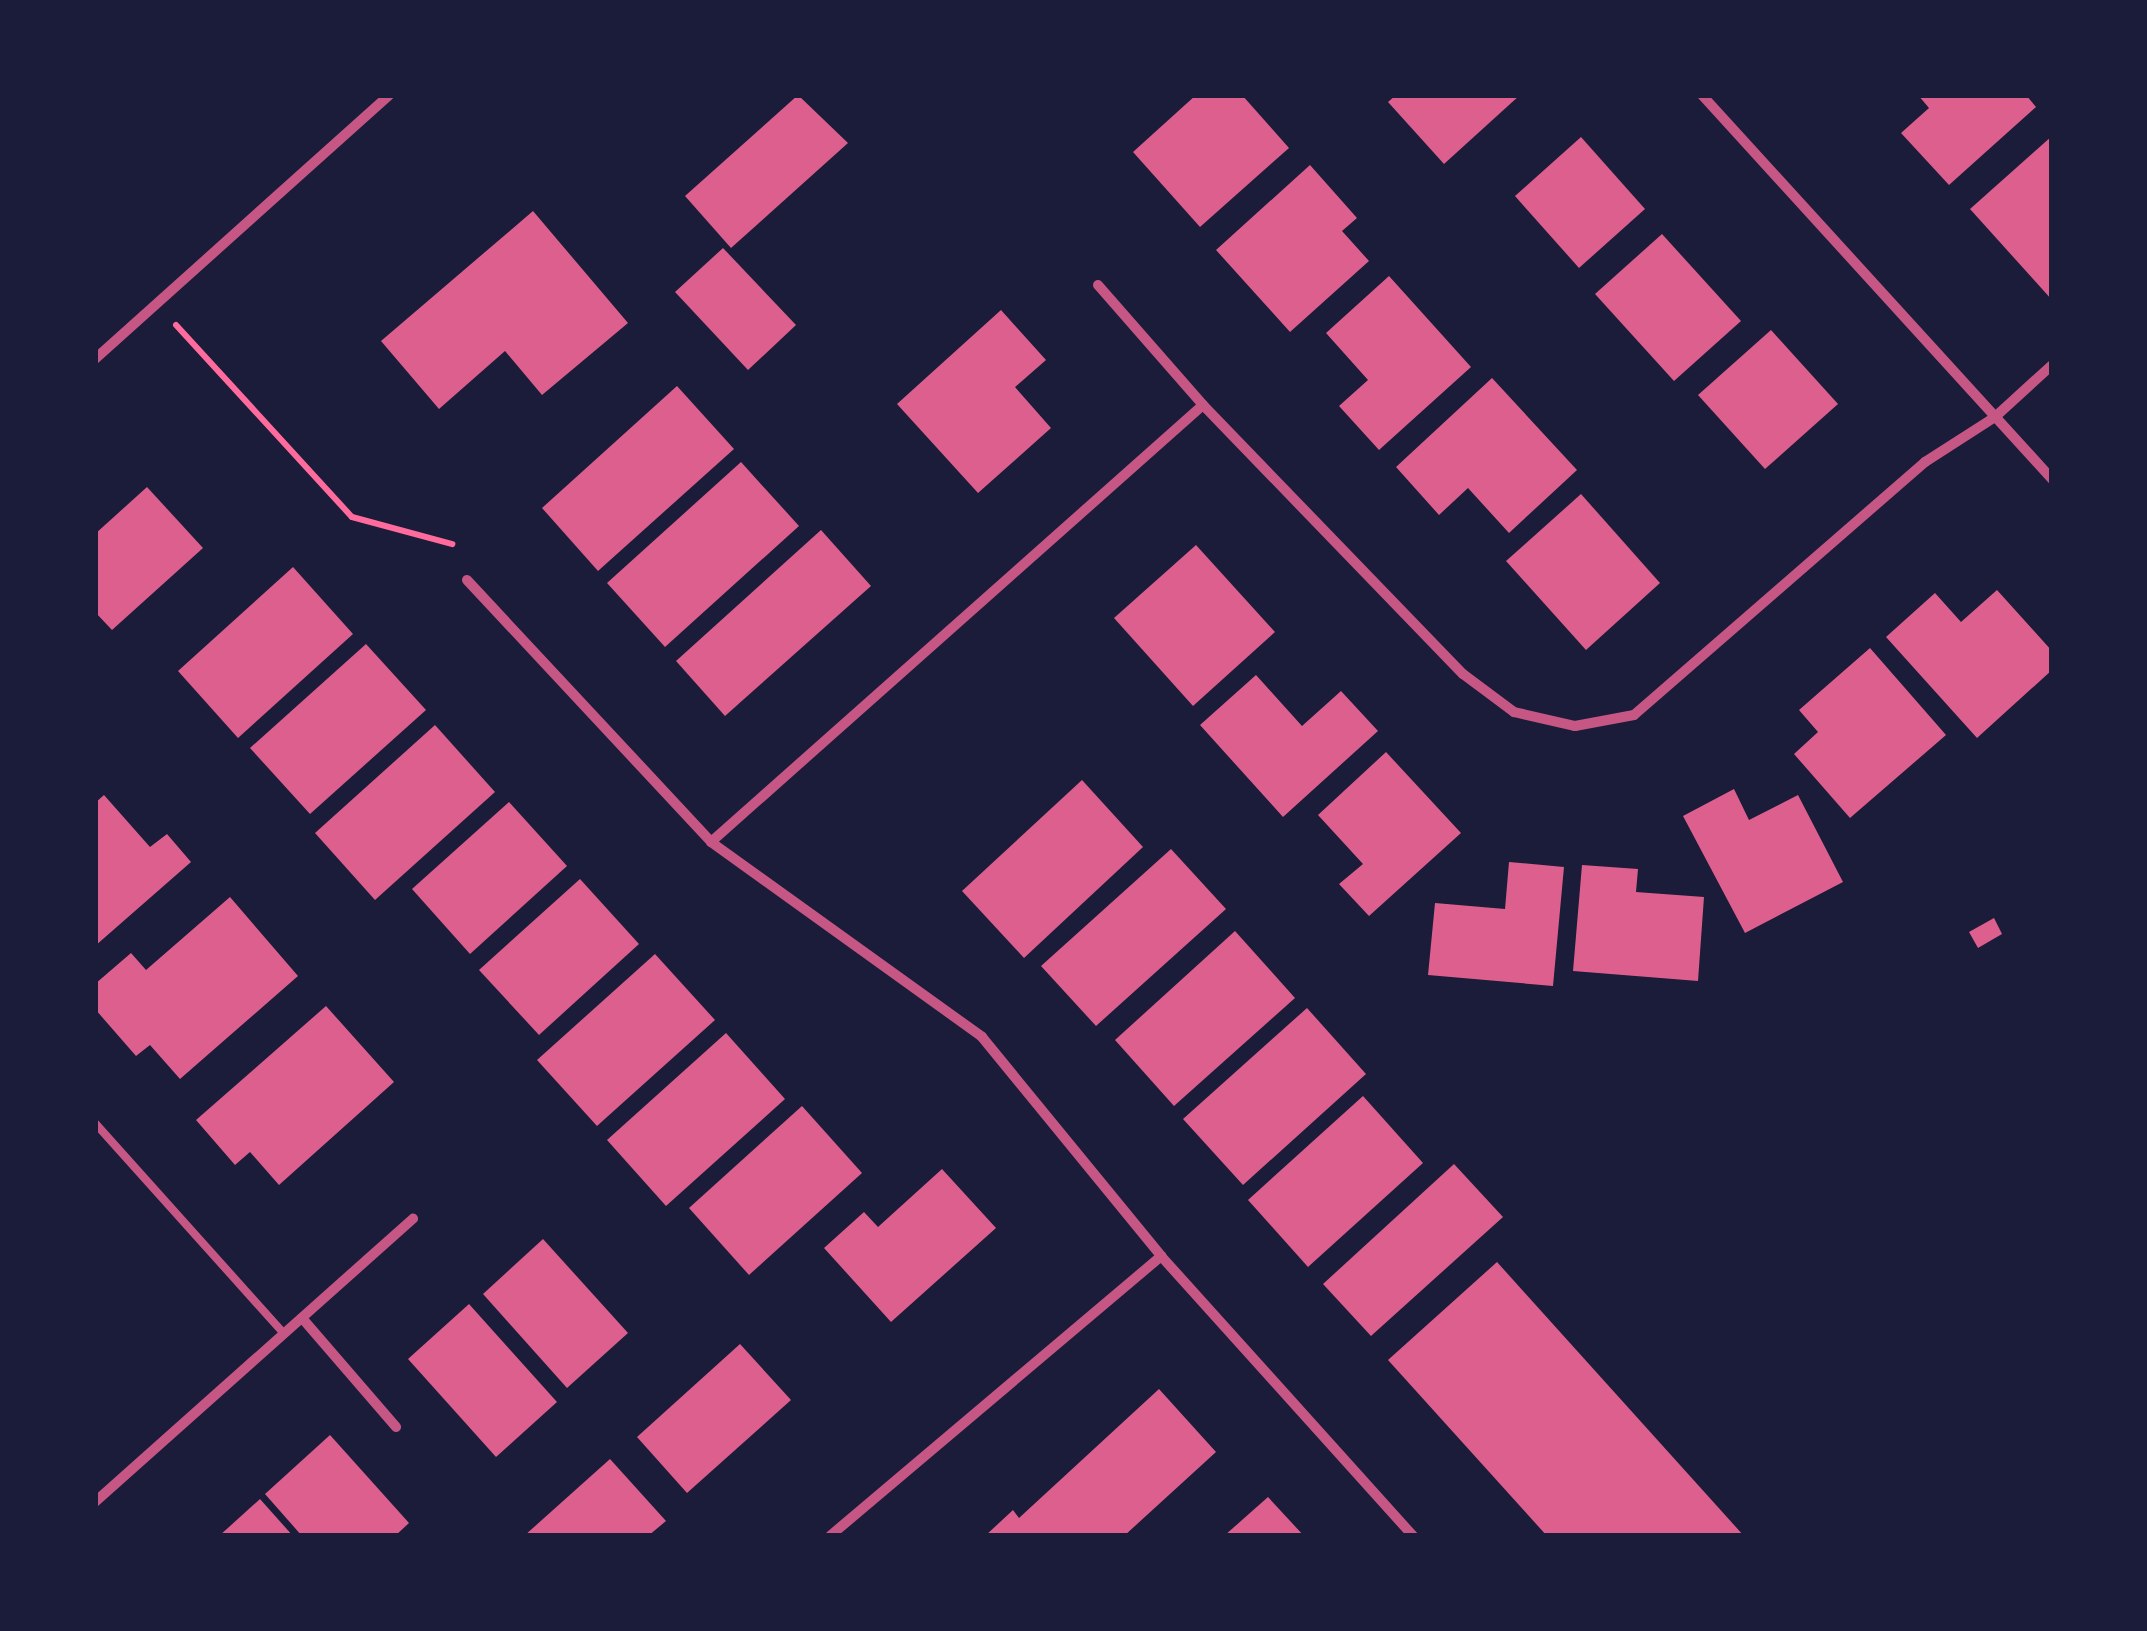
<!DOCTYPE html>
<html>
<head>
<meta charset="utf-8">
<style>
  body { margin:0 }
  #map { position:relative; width:2147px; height:1631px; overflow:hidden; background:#1b1b3a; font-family:"Space Grotesk",sans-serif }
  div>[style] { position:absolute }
  .building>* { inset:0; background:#dd5f8e }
  .path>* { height:6px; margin:-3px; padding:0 3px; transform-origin:3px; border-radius:3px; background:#ff6b9d }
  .service>* { height:8px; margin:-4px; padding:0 4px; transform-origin:4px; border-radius:4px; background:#c65784 }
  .minor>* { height:10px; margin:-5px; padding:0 5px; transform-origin:5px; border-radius:5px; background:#c65784 }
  span { translate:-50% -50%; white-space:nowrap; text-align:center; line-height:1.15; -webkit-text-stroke:10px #1b1b3a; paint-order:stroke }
  .frame { position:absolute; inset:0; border:98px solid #1b1b3a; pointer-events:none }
</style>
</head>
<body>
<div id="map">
  <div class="building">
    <div style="clip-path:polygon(798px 95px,848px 143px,731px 248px,685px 196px)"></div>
    <div style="clip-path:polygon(1196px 95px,1242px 95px,1289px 148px,1200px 227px,1133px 152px)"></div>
    <div style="clip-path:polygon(1396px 95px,1520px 95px,1444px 164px,1388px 102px)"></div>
    <div style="clip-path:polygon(1918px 95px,2026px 95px,2036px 107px,1949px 185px,1901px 133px,1929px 108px)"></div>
    <div style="clip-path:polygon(2052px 136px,2052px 300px,1970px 209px)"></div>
    <div style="clip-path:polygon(1581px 137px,1645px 209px,1579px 268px,1515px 196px)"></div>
    <div style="clip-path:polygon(1310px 165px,1357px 218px,1342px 231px,1369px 261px,1290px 332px,1216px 250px)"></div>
    <div style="clip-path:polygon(533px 211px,628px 323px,542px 395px,505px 351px,439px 409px,381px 341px)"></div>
    <div style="clip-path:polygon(1662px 234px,1741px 321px,1674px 381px,1595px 294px)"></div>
    <div style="clip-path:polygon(723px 248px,796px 325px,748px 370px,675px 292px)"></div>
    <div style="clip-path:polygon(1389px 276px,1471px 367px,1379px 450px,1339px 406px,1368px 380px,1326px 333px)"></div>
    <div style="clip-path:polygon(1001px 310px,1046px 360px,1015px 387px,1051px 428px,978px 493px,897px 404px)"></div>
    <div style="clip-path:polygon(1771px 330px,1838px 404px,1765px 469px,1698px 395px)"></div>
    <div style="clip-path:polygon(1492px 378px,1577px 470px,1509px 533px,1468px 488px,1439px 515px,1396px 467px)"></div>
    <div style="clip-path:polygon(677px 386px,734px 449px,598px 571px,542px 508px)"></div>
    <div style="clip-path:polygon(741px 462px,799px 526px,665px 647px,607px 583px)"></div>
    <div style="clip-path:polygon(147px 487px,203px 548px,112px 630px,95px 612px,95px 534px)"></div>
    <div style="clip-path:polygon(1581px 494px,1660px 583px,1586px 650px,1506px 561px)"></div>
    <div style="clip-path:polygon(821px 530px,871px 586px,725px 716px,676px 661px)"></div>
    <div style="clip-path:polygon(1196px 545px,1275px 632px,1193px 706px,1114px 618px)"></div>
    <div style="clip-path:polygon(293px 567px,353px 634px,238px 738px,178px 671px)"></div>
    <div style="clip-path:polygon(1997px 590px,2052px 651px,2052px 670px,1977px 738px,1886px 637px,1935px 593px,1961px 622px)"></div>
    <div style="clip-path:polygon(366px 644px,426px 710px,310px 814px,250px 748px)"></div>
    <div style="clip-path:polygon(1870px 648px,1946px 735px,1850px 818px,1794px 754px,1818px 732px,1799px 710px)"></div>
    <div style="clip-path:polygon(1256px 675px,1302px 726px,1341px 691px,1378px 731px,1283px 817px,1200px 725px)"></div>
    <div style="clip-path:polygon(435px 725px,495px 792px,375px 900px,315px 833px)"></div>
    <div style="clip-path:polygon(1386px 752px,1461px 833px,1369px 916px,1339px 884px,1363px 864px,1318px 815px)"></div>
    <div style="clip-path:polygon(1082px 780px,1143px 847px,1024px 958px,962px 891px)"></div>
    <div style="clip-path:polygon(1734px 789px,1749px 820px,1798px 795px,1843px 882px,1745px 933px,1683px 816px)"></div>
    <div style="clip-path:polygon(104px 795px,150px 847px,167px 834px,191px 862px,95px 946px,95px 803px)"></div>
    <div style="clip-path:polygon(509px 802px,567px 866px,470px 954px,412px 889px)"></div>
    <div style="clip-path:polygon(1171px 849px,1226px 909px,1096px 1026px,1041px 966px)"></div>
    <div style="clip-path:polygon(1509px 862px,1564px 867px,1553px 986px,1428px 975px,1435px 903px,1505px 909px)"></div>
    <div style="clip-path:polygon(1582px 865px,1638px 869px,1636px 892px,1704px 897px,1698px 981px,1573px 971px)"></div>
    <div style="clip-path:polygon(580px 879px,639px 944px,539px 1035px,479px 970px)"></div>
    <div style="clip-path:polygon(230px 897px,298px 976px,180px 1079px,150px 1045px,136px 1056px,95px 1009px,95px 984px,131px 953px,146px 970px)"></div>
    <div style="clip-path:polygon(1994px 918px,2002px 934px,1978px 948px,1969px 932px)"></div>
    <div style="clip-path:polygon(1235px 931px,1295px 998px,1174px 1106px,1115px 1040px)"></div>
    <div style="clip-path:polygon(655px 954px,715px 1020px,597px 1126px,537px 1060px)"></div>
    <div style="clip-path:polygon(326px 1006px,394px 1082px,279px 1185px,250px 1152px,235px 1165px,196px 1120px)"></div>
    <div style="clip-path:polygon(1307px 1008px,1366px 1074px,1243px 1185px,1183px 1119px)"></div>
    <div style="clip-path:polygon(726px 1033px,785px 1099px,666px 1206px,607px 1140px)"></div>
    <div style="clip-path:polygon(1363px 1096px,1423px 1163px,1308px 1267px,1248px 1200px)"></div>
    <div style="clip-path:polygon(802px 1106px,862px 1173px,749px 1275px,689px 1208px)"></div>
    <div style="clip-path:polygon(1454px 1164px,1503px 1217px,1371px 1336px,1323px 1284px)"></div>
    <div style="clip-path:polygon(942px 1169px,996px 1228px,891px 1322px,824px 1248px,864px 1212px,878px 1227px)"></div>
    <div style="clip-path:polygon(543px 1239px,628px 1333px,567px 1388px,483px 1294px)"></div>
    <div style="clip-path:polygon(1497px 1262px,1744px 1536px,1547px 1536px,1388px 1360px)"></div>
    <div style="clip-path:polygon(469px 1304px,557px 1402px,496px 1457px,408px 1359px)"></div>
    <div style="clip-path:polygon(740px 1344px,791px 1400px,687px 1493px,637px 1437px)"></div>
    <div style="clip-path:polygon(1159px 1389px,1216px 1452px,1124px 1536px,985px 1536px,1013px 1510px,1019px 1518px)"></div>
    <div style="clip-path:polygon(330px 1435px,409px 1523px,395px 1536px,302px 1536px,265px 1494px)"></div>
    <div style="clip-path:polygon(610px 1459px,666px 1521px,648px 1536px,524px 1536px)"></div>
    <div style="clip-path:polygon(1268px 1497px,1304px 1536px,1224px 1536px)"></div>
    <div style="clip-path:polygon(260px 1499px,293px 1536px,219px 1536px)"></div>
  </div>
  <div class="path">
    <div style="left:176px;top:325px;width:260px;rotate:47.5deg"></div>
    <div style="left:352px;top:517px;width:104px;rotate:15.1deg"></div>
  </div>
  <div class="service">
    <div style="left:95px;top:1123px;width:283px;rotate:48.1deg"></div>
  </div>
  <div class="minor">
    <div style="left:1702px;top:95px;width:520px;rotate:47.65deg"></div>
    <div style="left:1098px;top:285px;width:159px;rotate:48.8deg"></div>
    <div style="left:1203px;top:405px;width:374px;rotate:46deg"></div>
    <div style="left:1463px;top:674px;width:64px;rotate:36.7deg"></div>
    <div style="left:1514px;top:712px;width:63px;rotate:12.9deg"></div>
    <div style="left:1575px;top:726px;width:60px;rotate:-10.6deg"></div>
    <div style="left:1634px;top:715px;width:386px;rotate:-41deg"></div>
    <div style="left:1925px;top:462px;width:83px;rotate:-32.7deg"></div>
    <div style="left:1995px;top:417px;width:77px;rotate:-42.4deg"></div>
    <div style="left:95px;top:359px;width:395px;rotate:-41.9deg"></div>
    <div style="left:467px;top:580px;width:358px;rotate:47deg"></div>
    <div style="left:711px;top:842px;width:334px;rotate:35.7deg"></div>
    <div style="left:982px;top:1037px;width:283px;rotate:50.7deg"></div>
    <div style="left:1161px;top:1256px;width:377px;rotate:48deg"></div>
    <div style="left:711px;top:842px;width:658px;rotate:-41.61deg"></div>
    <div style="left:302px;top:1318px;width:144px;rotate:49.2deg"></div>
    <div style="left:95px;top:1502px;width:426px;rotate:-41.7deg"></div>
    <div style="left:830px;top:1536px;width:434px;rotate:-40.2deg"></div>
  </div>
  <div class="frame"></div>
</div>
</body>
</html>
